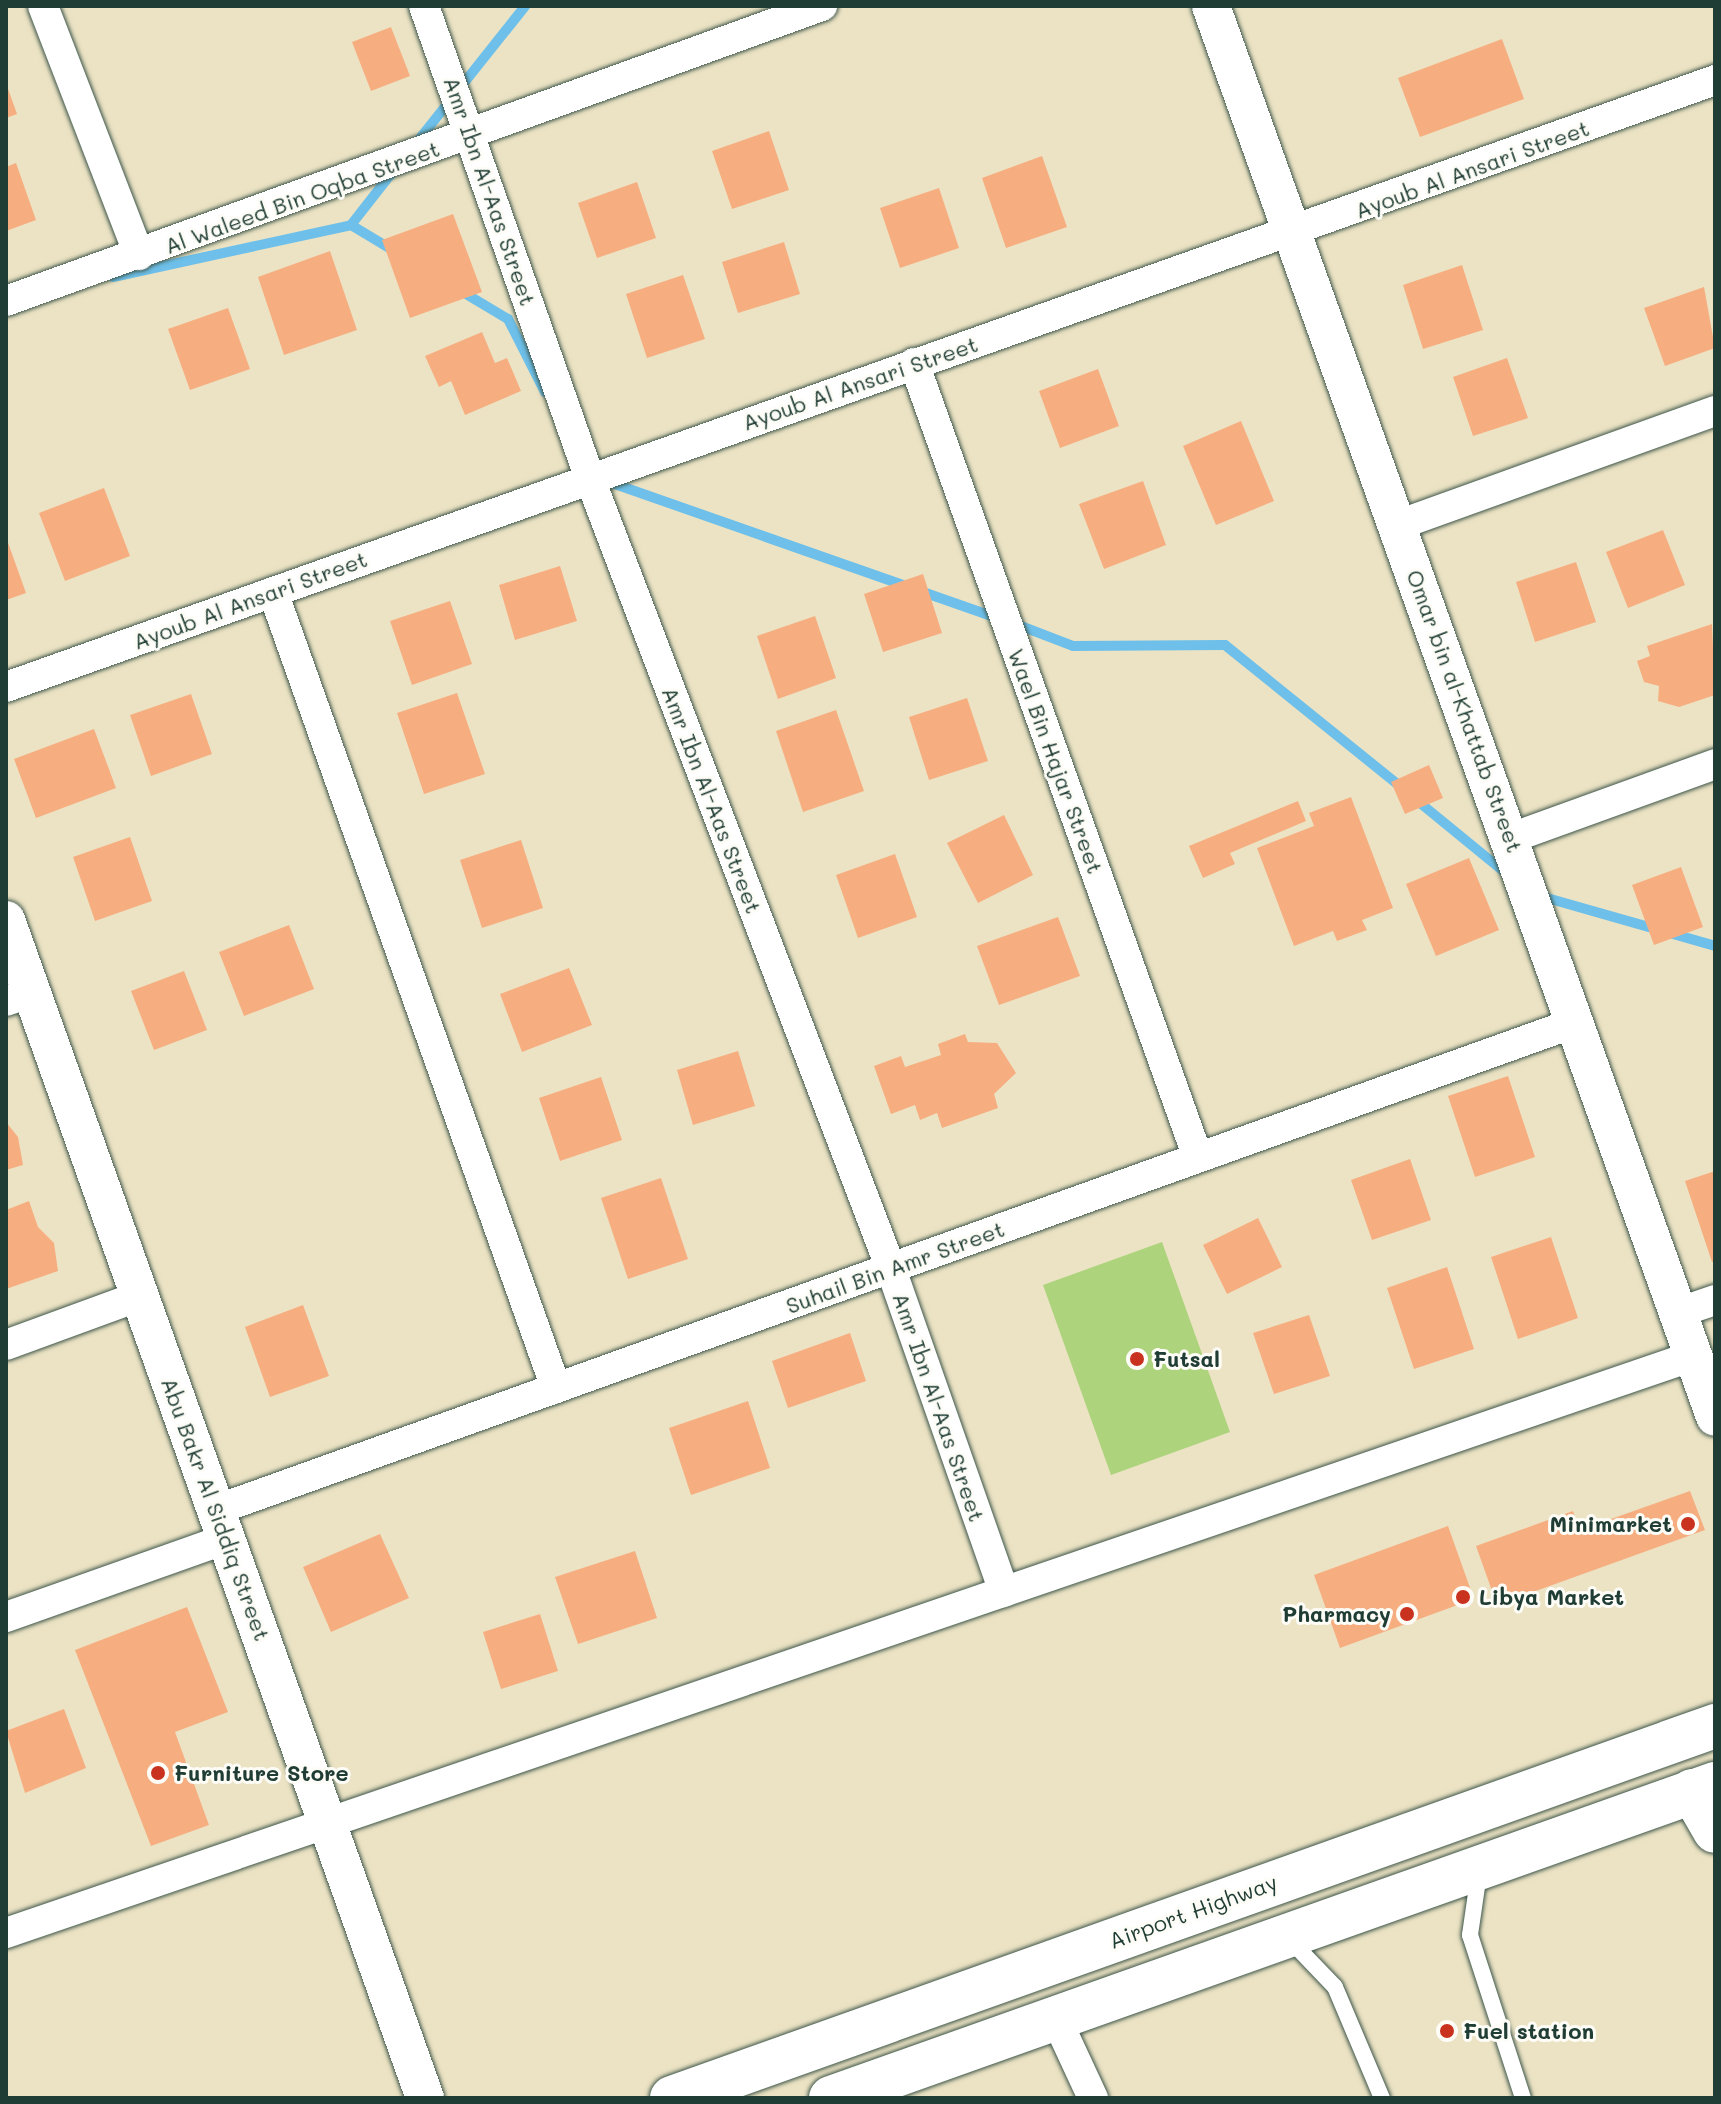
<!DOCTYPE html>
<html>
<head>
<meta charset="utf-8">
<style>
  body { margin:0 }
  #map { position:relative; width:1721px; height:2104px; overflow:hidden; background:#ece3c4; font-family:Mali,sans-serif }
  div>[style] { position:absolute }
  .green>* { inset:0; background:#aed37d }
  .stream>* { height:10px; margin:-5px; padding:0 5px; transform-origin:5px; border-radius:5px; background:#6ec0ea }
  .building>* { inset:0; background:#f6ae81 }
  .roads { filter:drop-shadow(0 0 2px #3e564a) drop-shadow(0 0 2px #3e564a) }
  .service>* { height:16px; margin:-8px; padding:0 8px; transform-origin:8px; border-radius:8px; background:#fff }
  .minor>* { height:30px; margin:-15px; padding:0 15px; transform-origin:15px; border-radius:15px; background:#fff }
  .tertiary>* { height:38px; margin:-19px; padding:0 19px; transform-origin:19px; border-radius:19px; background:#fff }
  .primary>* { height:44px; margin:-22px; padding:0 22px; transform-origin:22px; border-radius:22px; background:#fff }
  .trunk>* { height:44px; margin:-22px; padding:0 22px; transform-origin:22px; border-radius:22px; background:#fff }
  .dots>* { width:22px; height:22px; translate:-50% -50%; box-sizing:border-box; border:4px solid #fdfcf7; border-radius:50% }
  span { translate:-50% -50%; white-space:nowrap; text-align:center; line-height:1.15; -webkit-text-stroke:6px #fdfcf7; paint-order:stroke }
  .street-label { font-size:22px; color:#1f3d34 }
  .poi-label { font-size:22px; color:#1f3d34; font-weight:700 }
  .left { translate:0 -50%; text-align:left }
  .right { translate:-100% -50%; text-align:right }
  .frame { position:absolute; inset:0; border:8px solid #1f3d34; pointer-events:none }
</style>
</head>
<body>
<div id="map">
  <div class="green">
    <div style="clip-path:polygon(1162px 1242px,1230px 1432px,1111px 1475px,1043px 1285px)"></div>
  </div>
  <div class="stream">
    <div style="left:417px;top:142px;width:174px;rotate:-51.5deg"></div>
    <div style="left:351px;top:225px;width:70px;rotate:-52deg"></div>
    <div style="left:113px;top:277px;width:244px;rotate:-12.3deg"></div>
    <div style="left:351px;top:225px;width:52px;rotate:31deg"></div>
    <div style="left:461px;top:291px;width:55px;rotate:30.8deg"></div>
    <div style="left:508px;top:319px;width:82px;rotate:63.1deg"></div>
    <div style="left:609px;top:482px;width:412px;rotate:19.3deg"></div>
    <div style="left:1013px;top:623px;width:64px;rotate:21deg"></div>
    <div style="left:1073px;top:646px;width:152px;rotate:-0.4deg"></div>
    <div style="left:1225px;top:645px;width:228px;rotate:38.9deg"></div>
    <div style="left:1414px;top:798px;width:120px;rotate:39.3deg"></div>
    <div style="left:1540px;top:896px;width:182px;rotate:15.9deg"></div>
  </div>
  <div class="building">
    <div style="clip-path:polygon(391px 27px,410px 76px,371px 91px,352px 42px)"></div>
    <div style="clip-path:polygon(1502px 39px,1524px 99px,1420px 137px,1398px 78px)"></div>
    <div style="clip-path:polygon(6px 83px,17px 114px,6px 118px)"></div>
    <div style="clip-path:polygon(769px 131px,789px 190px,732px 209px,712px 151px)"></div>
    <div style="clip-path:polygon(1042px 156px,1067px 227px,1006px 248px,982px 178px)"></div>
    <div style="clip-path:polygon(16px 163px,36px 220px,6px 231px,6px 167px)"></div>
    <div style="clip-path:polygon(637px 182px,656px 238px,597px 258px,578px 203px)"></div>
    <div style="clip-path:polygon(939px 188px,959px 248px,900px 268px,880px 208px)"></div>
    <div style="clip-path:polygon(453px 214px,482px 292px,410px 318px,382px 240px)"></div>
    <div style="clip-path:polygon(784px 242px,800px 294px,738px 313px,722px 262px)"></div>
    <div style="clip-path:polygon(330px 251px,357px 330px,284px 355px,258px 277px)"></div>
    <div style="clip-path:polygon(1462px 265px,1483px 330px,1423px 349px,1403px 285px)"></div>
    <div style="clip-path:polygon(683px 275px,705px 339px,647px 358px,626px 294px)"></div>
    <div style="clip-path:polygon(1704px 287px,1715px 348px,1665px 366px,1644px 308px)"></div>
    <div style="clip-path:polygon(228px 308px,250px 369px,190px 390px,168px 329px)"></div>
    <div style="clip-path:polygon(482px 332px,495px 363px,507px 358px,521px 391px,465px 415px,451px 381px,439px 387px,425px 356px)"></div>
    <div style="clip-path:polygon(1507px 358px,1528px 418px,1473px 436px,1453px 377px)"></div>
    <div style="clip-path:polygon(1098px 369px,1119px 426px,1060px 448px,1039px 391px)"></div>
    <div style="clip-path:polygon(1241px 421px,1274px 501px,1216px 525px,1183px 446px)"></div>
    <div style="clip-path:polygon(1143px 481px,1166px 545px,1104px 569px,1079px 504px)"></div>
    <div style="clip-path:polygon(104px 488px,130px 556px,65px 581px,39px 513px)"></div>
    <div style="clip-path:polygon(1663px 530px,1685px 585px,1628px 608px,1606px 552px)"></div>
    <div style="clip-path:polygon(6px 537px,26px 593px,6px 600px)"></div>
    <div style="clip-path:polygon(1576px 562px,1596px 622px,1535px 642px,1516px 582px)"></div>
    <div style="clip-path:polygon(560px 566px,577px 621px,515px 640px,499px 585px)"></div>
    <div style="clip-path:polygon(923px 574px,942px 633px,883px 652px,864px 594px)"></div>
    <div style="clip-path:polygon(450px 601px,472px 664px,412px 685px,390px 621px)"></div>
    <div style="clip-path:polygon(815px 616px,836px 678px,778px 699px,757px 636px)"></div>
    <div style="clip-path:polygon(1712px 624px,1715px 695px,1679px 707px,1658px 701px,1659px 686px,1644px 682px,1637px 661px,1650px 656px,1647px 646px)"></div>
    <div style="clip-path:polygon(457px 693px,485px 774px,424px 794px,397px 713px)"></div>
    <div style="clip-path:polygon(191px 694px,212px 754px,151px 776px,130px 715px)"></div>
    <div style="clip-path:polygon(967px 698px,988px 761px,929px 780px,909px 717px)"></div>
    <div style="clip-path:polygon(836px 710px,864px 791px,803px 812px,776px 731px)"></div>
    <div style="clip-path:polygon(94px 729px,116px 788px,36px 818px,14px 759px)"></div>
    <div style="clip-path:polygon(1429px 765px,1443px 798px,1405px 814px,1391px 782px)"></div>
    <div style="clip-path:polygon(1351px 797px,1393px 908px,1362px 920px,1367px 930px,1337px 941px,1333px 931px,1294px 946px,1257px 848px,1314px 826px,1309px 813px)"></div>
    <div style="clip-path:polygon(1298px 801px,1306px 821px,1230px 853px,1235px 864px,1203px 878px,1189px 846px)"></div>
    <div style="clip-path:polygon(1004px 815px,1033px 875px,978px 903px,947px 843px)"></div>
    <div style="clip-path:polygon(130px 837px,152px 901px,95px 921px,73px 857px)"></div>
    <div style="clip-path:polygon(521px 840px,543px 908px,482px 928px,460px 860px)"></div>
    <div style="clip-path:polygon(895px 854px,917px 917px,858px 938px,836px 875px)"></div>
    <div style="clip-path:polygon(1469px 858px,1499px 930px,1436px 956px,1406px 884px)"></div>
    <div style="clip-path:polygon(1681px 867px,1703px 927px,1654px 945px,1632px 885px)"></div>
    <div style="clip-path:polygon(1058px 917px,1080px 976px,999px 1005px,977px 946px)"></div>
    <div style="clip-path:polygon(289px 925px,314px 989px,244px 1016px,219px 952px)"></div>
    <div style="clip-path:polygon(569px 968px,592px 1025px,522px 1052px,500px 994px)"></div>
    <div style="clip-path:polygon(184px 971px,207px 1030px,154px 1050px,131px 991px)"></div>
    <div style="clip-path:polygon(965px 1034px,968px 1042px,997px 1043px,1016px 1073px,994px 1094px,998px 1108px,942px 1128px,937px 1113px,920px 1120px,915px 1105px,891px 1114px,874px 1066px,901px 1056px,905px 1067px,941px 1055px,938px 1044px)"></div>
    <div style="clip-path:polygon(738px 1051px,755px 1106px,693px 1125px,677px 1070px)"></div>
    <div style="clip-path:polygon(1508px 1076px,1535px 1157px,1475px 1177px,1448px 1096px)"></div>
    <div style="clip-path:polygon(601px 1077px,622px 1140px,560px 1161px,539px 1098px)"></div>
    <div style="clip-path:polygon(6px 1122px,18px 1137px,23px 1165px,6px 1170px)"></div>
    <div style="clip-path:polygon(1410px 1159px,1431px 1220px,1372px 1240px,1351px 1180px)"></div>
    <div style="clip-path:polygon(1715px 1171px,1715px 1261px,1712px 1262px,1685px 1181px)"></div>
    <div style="clip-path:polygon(661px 1178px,688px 1259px,628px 1279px,601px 1198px)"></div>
    <div style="clip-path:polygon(29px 1201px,38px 1227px,54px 1243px,58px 1271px,6px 1289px,6px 1210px)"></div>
    <div style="clip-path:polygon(1258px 1218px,1282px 1267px,1227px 1294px,1203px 1245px)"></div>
    <div style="clip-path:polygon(1551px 1237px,1578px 1318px,1518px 1339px,1491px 1257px)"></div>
    <div style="clip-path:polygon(1447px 1267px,1474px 1349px,1414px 1369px,1387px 1288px)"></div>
    <div style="clip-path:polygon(303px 1305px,329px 1376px,270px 1397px,245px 1327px)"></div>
    <div style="clip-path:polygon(1309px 1315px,1330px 1376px,1274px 1394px,1253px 1333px)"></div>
    <div style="clip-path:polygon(850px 1333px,866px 1381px,788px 1408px,772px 1361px)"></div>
    <div style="clip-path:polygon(748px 1401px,770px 1468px,691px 1495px,669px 1428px)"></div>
    <div style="clip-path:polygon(1690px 1491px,1705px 1530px,1497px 1605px,1476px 1546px,1573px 1511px,1580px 1530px)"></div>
    <div style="clip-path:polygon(1448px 1526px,1474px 1599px,1340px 1648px,1314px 1575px)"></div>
    <div style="clip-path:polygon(380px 1534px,409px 1598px,331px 1632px,303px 1567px)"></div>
    <div style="clip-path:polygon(635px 1551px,657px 1618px,578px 1644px,555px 1577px)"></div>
    <div style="clip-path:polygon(187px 1607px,228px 1712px,175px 1732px,209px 1825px,151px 1846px,75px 1650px)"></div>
    <div style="clip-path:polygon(540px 1614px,558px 1671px,501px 1689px,483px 1632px)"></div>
    <div style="clip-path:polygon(64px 1709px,86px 1768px,25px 1793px,6px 1731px)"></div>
  </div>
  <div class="roads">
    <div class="service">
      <div style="left:1479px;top:1873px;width:63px;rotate:98.3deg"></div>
      <div style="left:1470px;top:1935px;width:171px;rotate:72deg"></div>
      <div style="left:1289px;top:1939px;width:66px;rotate:46.2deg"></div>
      <div style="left:1335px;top:1987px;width:121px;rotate:67.1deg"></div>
    </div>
    <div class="minor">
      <div style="left:43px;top:6px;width:267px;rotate:68.9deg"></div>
      <div style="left:424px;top:6px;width:501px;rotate:70.66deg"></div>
      <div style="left:590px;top:479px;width:845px;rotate:69.14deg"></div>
      <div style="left:891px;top:1269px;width:342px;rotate:70.7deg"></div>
      <div style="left:6px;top:301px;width:868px;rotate:-19.88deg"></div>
      <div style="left:914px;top:363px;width:844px;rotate:70.34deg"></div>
      <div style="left:1398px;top:525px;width:337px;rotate:-19.8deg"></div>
      <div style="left:273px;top:592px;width:845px;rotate:70.43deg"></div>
      <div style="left:6px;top:687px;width:1814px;rotate:-19.55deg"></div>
      <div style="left:1511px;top:838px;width:217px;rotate:-19.9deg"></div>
      <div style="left:6px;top:1001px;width:28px;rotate:-19deg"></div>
      <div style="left:1677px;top:1313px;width:40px;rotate:-18.9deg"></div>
      <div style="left:6px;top:1345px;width:143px;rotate:-20.1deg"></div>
      <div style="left:216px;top:1510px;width:1443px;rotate:-19.73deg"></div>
      <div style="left:6px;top:1617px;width:233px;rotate:-19.5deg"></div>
      <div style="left:6px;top:1933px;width:1783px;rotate:-18.88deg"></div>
      <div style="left:1054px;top:2014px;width:93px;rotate:65.1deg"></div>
    </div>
    <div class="tertiary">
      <div style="left:1211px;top:6px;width:1498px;rotate:70.34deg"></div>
      <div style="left:6px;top:920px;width:1250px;rotate:70.42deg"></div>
    </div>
    <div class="primary">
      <div style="left:1692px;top:1791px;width:46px;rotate:60.1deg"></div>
    </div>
    <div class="trunk">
      <div style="left:672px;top:2098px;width:1107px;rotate:-19.63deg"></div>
      <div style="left:831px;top:2098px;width:938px;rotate:-19.56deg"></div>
    </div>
  </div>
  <div class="dots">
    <div style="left:1137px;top:1359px;background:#c8321e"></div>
    <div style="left:1688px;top:1524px;background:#c8321e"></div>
    <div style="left:1463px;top:1597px;background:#c8321e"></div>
    <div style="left:1407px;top:1614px;background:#c8321e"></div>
    <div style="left:158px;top:1773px;background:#c8321e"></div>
    <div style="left:1447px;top:2031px;background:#c8321e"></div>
  </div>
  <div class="street-label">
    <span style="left:1472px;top:169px;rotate:-20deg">Ayoub Al Ansari Street</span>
    <span style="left:490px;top:191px;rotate:71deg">Amr Ibn Al-Aas Street</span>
    <span style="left:302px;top:197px;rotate:-20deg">Al Waleed Bin Oqba Street</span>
    <span style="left:860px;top:383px;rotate:-19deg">Ayoub Al Ansari Street</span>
    <span style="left:250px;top:600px;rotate:-20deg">Ayoub Al Ansari Street</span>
    <span style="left:1465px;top:711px;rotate:70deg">Omar bin al-Khattab Street</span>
    <span style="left:1056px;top:761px;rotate:70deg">Wael Bin Hajar Street</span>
    <span style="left:712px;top:800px;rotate:69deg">Amr Ibn Al-Aas Street</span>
    <span style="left:895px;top:1267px;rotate:-20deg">Suhail Bin Amr Street</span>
    <span style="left:939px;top:1407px;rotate:71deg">Amr Ibn Al-Aas Street</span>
    <span style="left:216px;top:1509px;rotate:70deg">Abu Bakr Al Siddiq Street</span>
    <span style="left:1193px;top:1911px;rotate:-20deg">Airport Highway</span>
  </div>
  <div class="poi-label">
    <span class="left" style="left:1153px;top:1359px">Futsal</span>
    <span class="right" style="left:1672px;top:1524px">Minimarket</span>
    <span class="left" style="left:1479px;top:1597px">Libya Market</span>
    <span class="right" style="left:1391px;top:1614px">Pharmacy</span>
    <span class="left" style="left:174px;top:1773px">Furniture Store</span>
    <span class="left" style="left:1463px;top:2031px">Fuel station</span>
  </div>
  <div class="frame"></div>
</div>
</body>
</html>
